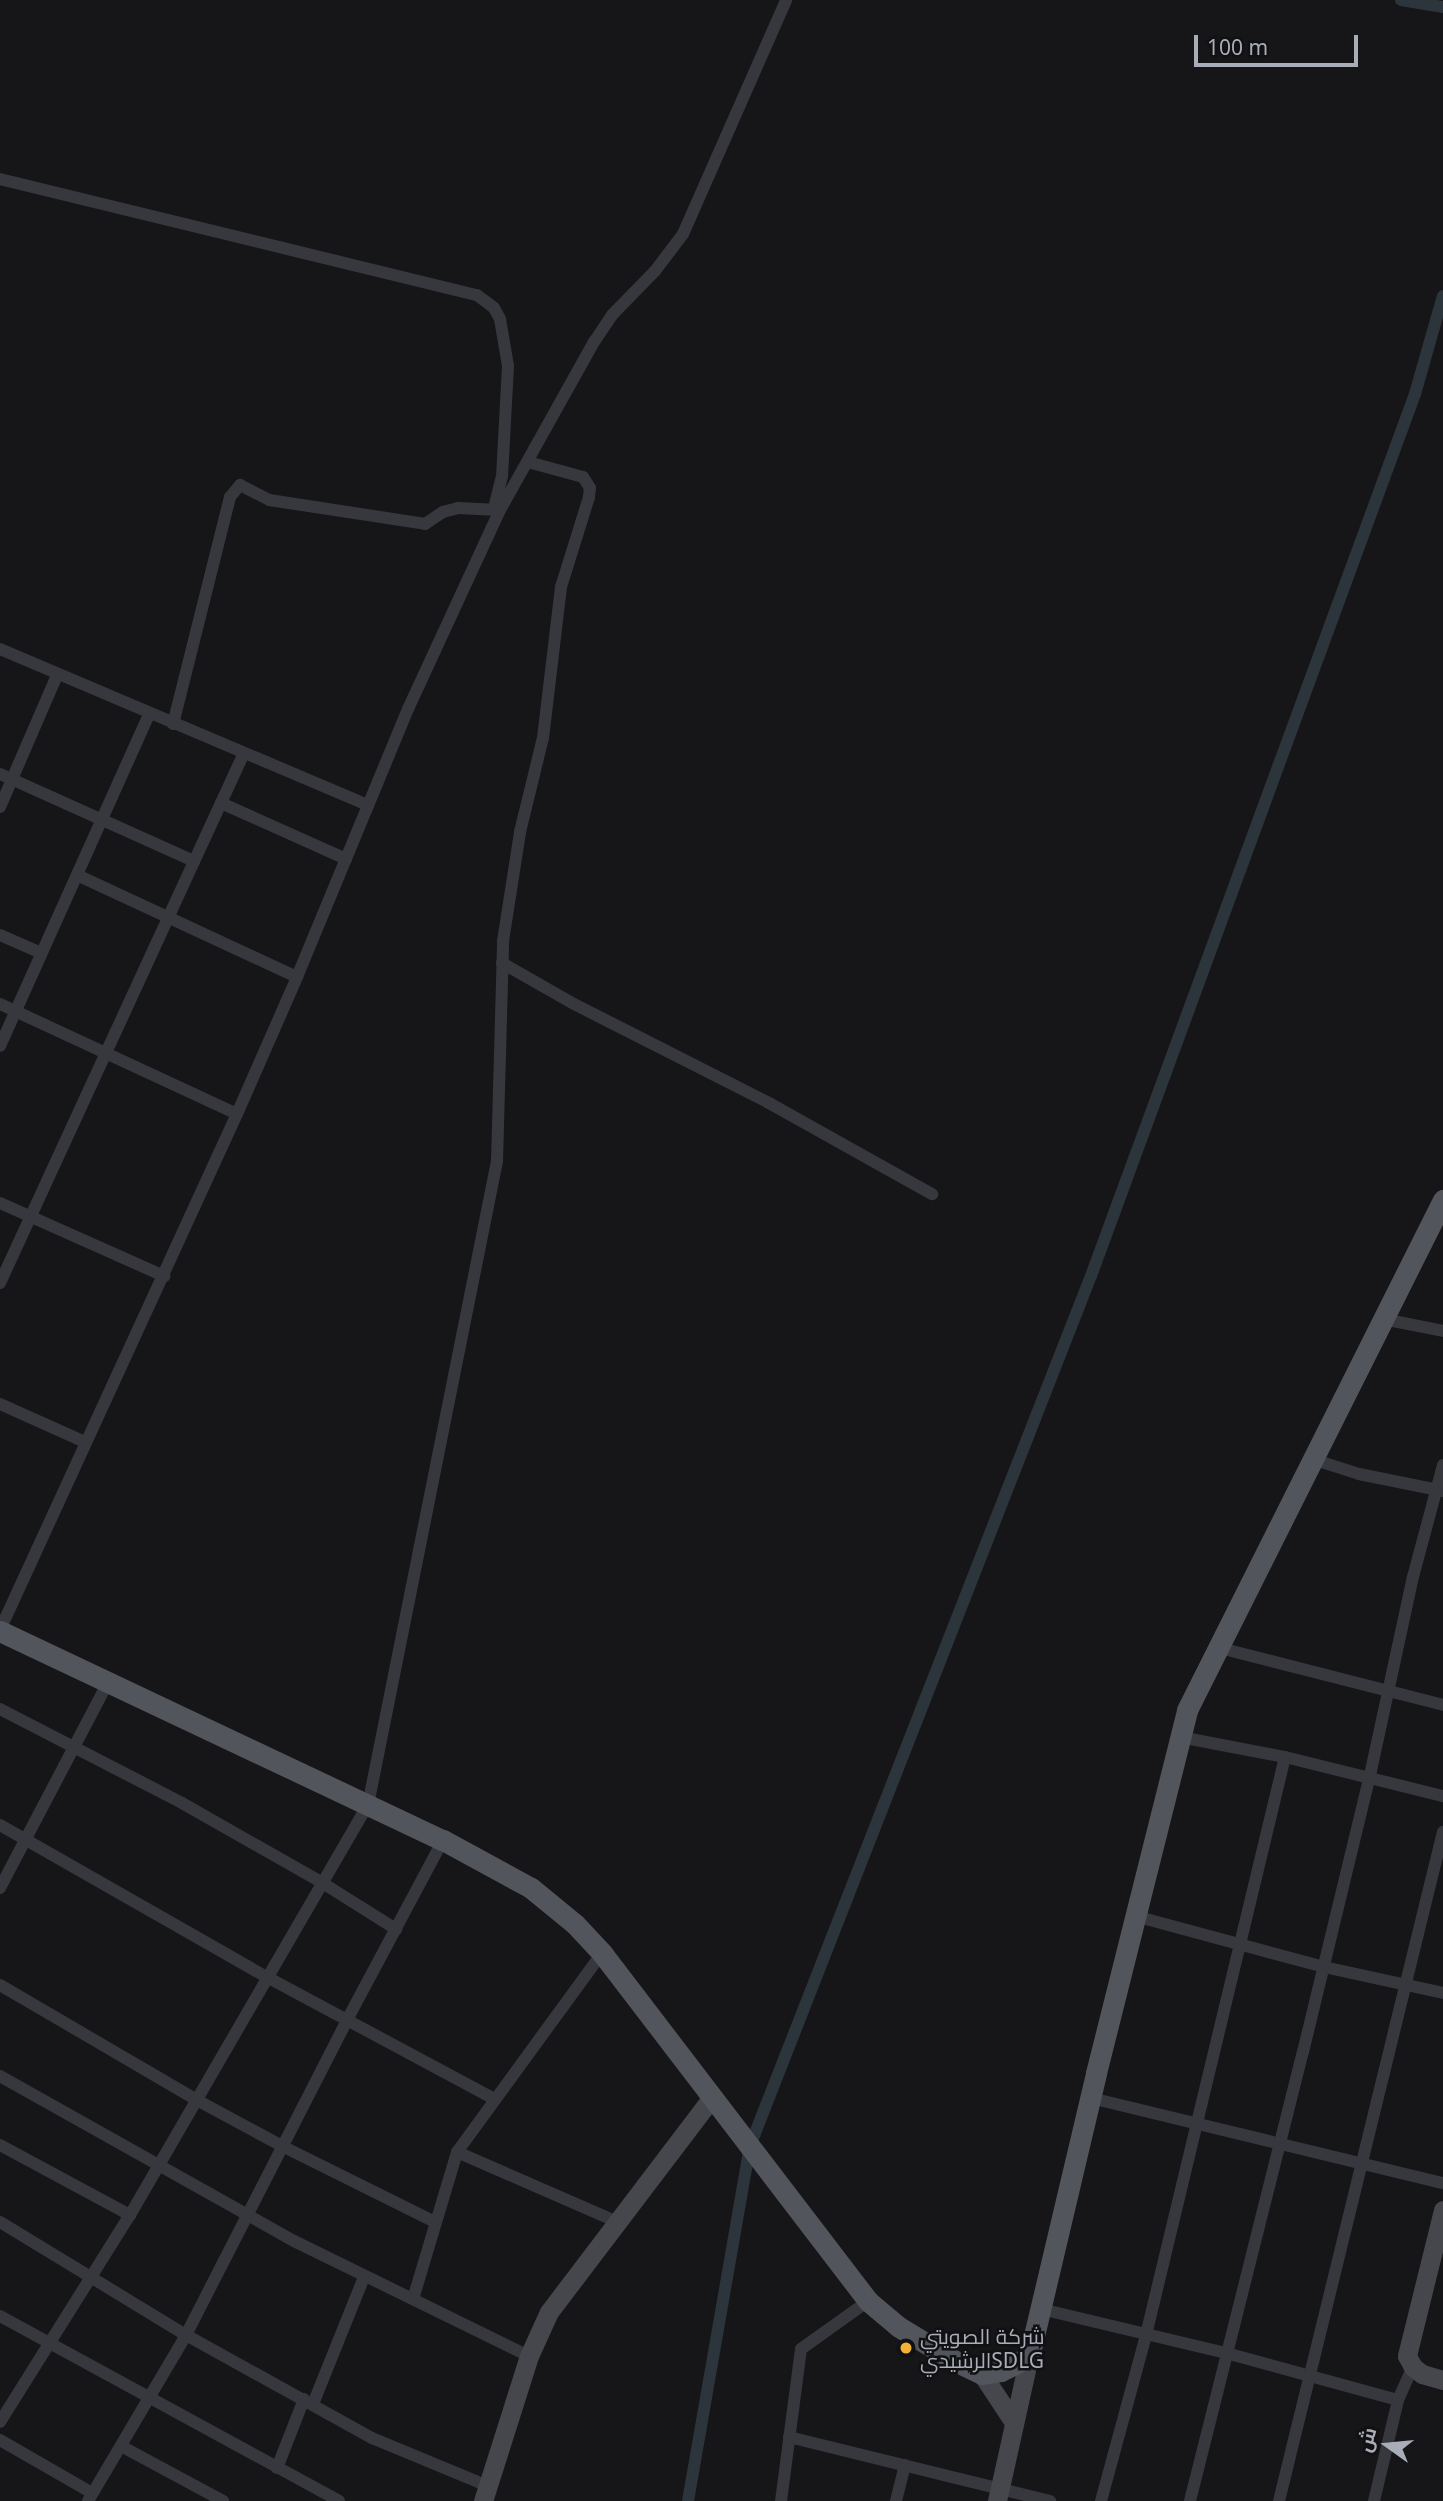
<!DOCTYPE html>
<html>
<head>
<meta charset="utf-8">
<style>
  body { margin:0 }
  #map { position:relative; width:1443px; height:2501px; overflow:hidden; background:#161618; font-family:"Noto Sans",Cairo,sans-serif }
  div>[style] { position:absolute }
  .canal>* { height:12px; margin:-6px; padding:0 6px; transform-origin:6px; border-radius:6px; background:#2c353c }
  .street>* { height:12px; margin:-6px; padding:0 6px; transform-origin:6px; border-radius:6px; background:#37383d }
  .secondary>* { height:19px; margin:-9.5px; padding:0 9.5px; transform-origin:9.5px; border-radius:9.5px; background:#45474d }
  .primary>* { height:21px; margin:-10.5px; padding:0 10.5px; transform-origin:10.5px; border-radius:10.5px; background:#53555c }
  .dots>* { width:19px; height:19px; translate:-50% -50%; box-sizing:border-box; border:4px solid #111113; border-radius:50% }
  span { translate:-50% -50%; white-space:nowrap; text-align:center; line-height:1.15; -webkit-text-stroke:5px #111113; paint-order:stroke }
  .poi-label { font-size:21px; color:#a8adb8 }
  .left { translate:0 -50%; text-align:left }
  .north { position:absolute; left:1352px; top:2410px; width:70px; height:70px; -webkit-text-stroke:5px #111113; paint-order:stroke; rotate:285deg; font-size:19px; font-weight:700; line-height:28px; text-align:center; color:#a8adb8 }
  .north::after { content:''; display:block; margin:auto; width:24px; height:32px; background:#a8adb8; clip-path:polygon(50% 0,100% 100%,50% 72%,0 100%) }
  .scale { position:absolute; left:1194px; top:35px; width:164px; height:32px; box-sizing:border-box; border:4px solid #a8adb8; border-top:0; padding-left:9px; font-size:21px; line-height:24px; white-space:nowrap; color:#a8adb8; -webkit-text-stroke:5px #111113; paint-order:stroke }
</style>
</head>
<body>
<div id="map">
  <div class="canal">
    <div style="left:1401px;top:0;width:43px;rotate:9.5deg"></div>
    <div style="left:688px;top:2501px;width:360px;rotate:-80.1deg"></div>
    <div style="left:750px;top:2146px;width:934px;rotate:-68.6deg"></div>
    <div style="left:1091px;top:1276px;width:940px;rotate:-69.83deg"></div>
    <div style="left:1415px;top:394px;width:102px;rotate:-74.1deg"></div>
  </div>
  <div class="street">
    <div style="left:0;top:179px;width:491px;rotate:13.7deg"></div>
    <div style="left:477px;top:295px;width:21px;rotate:37deg"></div>
    <div style="left:494px;top:308px;width:13px;rotate:61deg"></div>
    <div style="left:500px;top:319px;width:48px;rotate:80.3deg"></div>
    <div style="left:508px;top:366px;width:110px;rotate:93.1deg"></div>
    <div style="left:502px;top:476px;width:34px;rotate:104deg"></div>
    <div style="left:0;top:649px;width:400px;rotate:23deg"></div>
    <div style="left:173px;top:724px;width:234px;rotate:-75.9deg"></div>
    <div style="left:230px;top:497px;width:16px;rotate:-50deg"></div>
    <div style="left:240px;top:485px;width:33px;rotate:27deg"></div>
    <div style="left:269px;top:500px;width:158px;rotate:8.7deg"></div>
    <div style="left:425px;top:524px;width:22px;rotate:-34deg"></div>
    <div style="left:443px;top:512px;width:16px;rotate:-15deg"></div>
    <div style="left:458px;top:508px;width:41px;rotate:2.8deg"></div>
    <div style="left:0;top:774px;width:213px;rotate:24.2deg"></div>
    <div style="left:221px;top:803px;width:137px;rotate:24.1deg"></div>
    <div style="left:0;top:807px;width:144px;rotate:-66.6deg"></div>
    <div style="left:77px;top:875px;width:242px;rotate:24.9deg"></div>
    <div style="left:0;top:935px;width:45px;rotate:23.7deg"></div>
    <div style="left:502px;top:963px;width:83px;rotate:29.7deg"></div>
    <div style="left:574px;top:1004px;width:219px;rotate:26.9deg"></div>
    <div style="left:769px;top:1103px;width:187px;rotate:29.2deg"></div>
    <div style="left:0;top:1004px;width:261px;rotate:24.9deg"></div>
    <div style="left:0;top:1046px;width:364px;rotate:-65.8deg"></div>
    <div style="left:0;top:1203px;width:180px;rotate:24deg"></div>
    <div style="left:0;top:1283px;width:583px;rotate:-65.28deg"></div>
    <div style="left:1383px;top:1319px;width:61px;rotate:11.3deg"></div>
    <div style="left:0;top:1404px;width:93px;rotate:24.1deg"></div>
    <div style="left:1312px;top:1459px;width:49px;rotate:17.7deg"></div>
    <div style="left:1359px;top:1474px;width:86px;rotate:11.4deg"></div>
    <div style="left:0;top:1630px;width:568px;rotate:-65.33deg"></div>
    <div style="left:237px;top:1114px;width:150px;rotate:-66.3deg"></div>
    <div style="left:297px;top:977px;width:290px;rotate:-67.5deg"></div>
    <div style="left:408px;top:709px;width:219px;rotate:-65.2deg"></div>
    <div style="left:500px;top:510px;width:193px;rotate:-60.8deg"></div>
    <div style="left:594px;top:342px;width:32px;rotate:-56deg"></div>
    <div style="left:612px;top:315px;width:62px;rotate:-45.7deg"></div>
    <div style="left:655px;top:271px;width:46px;rotate:-52.9deg"></div>
    <div style="left:683px;top:234px;width:256px;rotate:-66.2deg"></div>
    <div style="left:1216px;top:1647px;width:234px;rotate:14.3deg"></div>
    <div style="left:0;top:1709px;width:205px;rotate:27.3deg"></div>
    <div style="left:182px;top:1803px;width:160px;rotate:29.6deg"></div>
    <div style="left:321px;top:1882px;width:89px;rotate:32.1deg"></div>
    <div style="left:1180px;top:1737px;width:107px;rotate:10.8deg"></div>
    <div style="left:1285px;top:1757px;width:163px;rotate:13.9deg"></div>
    <div style="left:0;top:1825px;width:305px;rotate:29.7deg"></div>
    <div style="left:265px;top:1976px;width:259px;rotate:28.2deg"></div>
    <div style="left:0;top:1888px;width:230px;rotate:-62.3deg"></div>
    <div style="left:1135px;top:1916px;width:196px;rotate:15.1deg"></div>
    <div style="left:1324px;top:1967px;width:122px;rotate:12.3deg"></div>
    <div style="left:0;top:1985px;width:226px;rotate:30.3deg"></div>
    <div style="left:195px;top:2099px;width:99px;rotate:28.4deg"></div>
    <div style="left:282px;top:2146px;width:171px;rotate:26.4deg"></div>
    <div style="left:0;top:2076px;width:337px;rotate:29.3deg"></div>
    <div style="left:294px;top:2241px;width:262px;rotate:26.1deg"></div>
    <div style="left:1091px;top:2098px;width:362px;rotate:13.6deg"></div>
    <div style="left:0;top:2145px;width:148px;rotate:28.3deg"></div>
    <div style="left:457px;top:2152px;width:172px;rotate:23.6deg"></div>
    <div style="left:0;top:2222px;width:218px;rotate:31.3deg"></div>
    <div style="left:186px;top:2335px;width:213px;rotate:29deg"></div>
    <div style="left:372px;top:2438px;width:126px;rotate:22.5deg"></div>
    <div style="left:413px;top:2299px;width:153px;rotate:-73.3deg"></div>
    <div style="left:457px;top:2152px;width:246px;rotate:-53.9deg"></div>
    <div style="left:1041px;top:2309px;width:190px;rotate:13.4deg"></div>
    <div style="left:1226px;top:2353px;width:178px;rotate:15.3deg"></div>
    <div style="left:0;top:2316px;width:386px;rotate:28.6deg"></div>
    <div style="left:313px;top:2404px;width:137px;rotate:-68.1deg"></div>
    <div style="left:0;top:2422px;width:244px;rotate:-57.9deg"></div>
    <div style="left:130px;top:2215px;width:474px;rotate:-59.9deg"></div>
    <div style="left:368px;top:1805px;width:657px;rotate:-78.67deg"></div>
    <div style="left:497px;top:1161px;width:220px;rotate:-88.4deg"></div>
    <div style="left:503px;top:941px;width:110px;rotate:-81.1deg"></div>
    <div style="left:520px;top:832px;width:97px;rotate:-76.3deg"></div>
    <div style="left:543px;top:738px;width:152px;rotate:-83.2deg"></div>
    <div style="left:561px;top:587px;width:94px;rotate:-72.7deg"></div>
    <div style="left:589px;top:497px;width:9px;rotate:-84deg"></div>
    <div style="left:590px;top:488px;width:13px;rotate:-122deg"></div>
    <div style="left:583px;top:477px;width:57px;rotate:-164.7deg"></div>
    <div style="left:789px;top:2437px;width:269px;rotate:13.8deg"></div>
    <div style="left:0;top:2440px;width:106px;rotate:29.9deg"></div>
    <div style="left:121px;top:2446px;width:116px;rotate:28.3deg"></div>
    <div style="left:277px;top:2468px;width:74px;rotate:-68.6deg"></div>
    <div style="left:88px;top:2501px;width:193px;rotate:-59.4deg"></div>
    <div style="left:186px;top:2335px;width:354px;rotate:-62.9deg"></div>
    <div style="left:347px;top:2020px;width:204px;rotate:-61.9deg"></div>
    <div style="left:781px;top:2501px;width:153px;rotate:-82.5deg"></div>
    <div style="left:801px;top:2349px;width:82px;rotate:-35.6deg"></div>
    <div style="left:896px;top:2501px;width:37px;rotate:-76deg"></div>
    <div style="left:1101px;top:2501px;width:172px;rotate:-74.8deg"></div>
    <div style="left:1146px;top:2335px;width:594px;rotate:-76.48deg"></div>
    <div style="left:1190px;top:2501px;width:463px;rotate:-75.9deg"></div>
    <div style="left:1303px;top:2052px;width:280px;rotate:-76.4deg"></div>
    <div style="left:1369px;top:1780px;width:208px;rotate:-77.8deg"></div>
    <div style="left:1413px;top:1577px;width:116px;rotate:-75deg"></div>
    <div style="left:1279px;top:2501px;width:689px;rotate:-76.23deg"></div>
    <div style="left:1374px;top:2501px;width:104px;rotate:-76.6deg"></div>
    <div style="left:1398px;top:2400px;width:36px;rotate:-66deg"></div>
  </div>
  <div class="secondary">
    <div style="left:1443px;top:2210px;width:150px;rotate:103.9deg"></div>
    <div style="left:1407px;top:2356px;width:13px;rotate:61deg"></div>
    <div style="left:1413px;top:2367px;width:11px;rotate:38deg"></div>
    <div style="left:1422px;top:2374px;width:22px;rotate:16deg"></div>
    <div style="left:982px;top:2374px;width:56px;rotate:56.6deg"></div>
    <div style="left:483px;top:2501px;width:152px;rotate:-72.4deg"></div>
    <div style="left:529px;top:2356px;width:48px;rotate:-65.6deg"></div>
    <div style="left:549px;top:2312px;width:270px;rotate:-52.8deg"></div>
    <div style="left:997px;top:2501px;width:148px;rotate:-77.5deg"></div>
  </div>
  <div class="primary">
    <div style="left:0;top:1631px;width:490px;rotate:25.3deg"></div>
    <div style="left:443px;top:1840px;width:100px;rotate:28.6deg"></div>
    <div style="left:531px;top:1888px;width:57px;rotate:39.3deg"></div>
    <div style="left:575px;top:1924px;width:40px;rotate:47deg"></div>
    <div style="left:602px;top:1953px;width:438px;rotate:52.6deg"></div>
    <div style="left:868px;top:2301px;width:40px;rotate:40deg"></div>
    <div style="left:899px;top:2327px;width:66px;rotate:31.3deg"></div>
    <div style="left:955px;top:2361px;width:30px;rotate:26deg"></div>
    <div style="left:982px;top:2374px;width:19px;rotate:-9deg"></div>
    <div style="left:1001px;top:2371px;width:31px;rotate:-27deg"></div>
    <div style="left:1029px;top:2357px;width:292px;rotate:-76.7deg"></div>
    <div style="left:1096px;top:2073px;width:374px;rotate:-75.9deg"></div>
    <div style="left:1187px;top:1710px;width:571px;rotate:-63.35deg"></div>
  </div>
  <div class="dots">
    <div style="left:906px;top:2348px;background:#f2b134"></div>
  </div>
  <div class="poi-label">
    <span class="left" style="left:920px;top:2348px">شركة الصويتي<br>الرشيديSDLG</span>
  </div>
  <div class="north">ش</div>
  <div class="scale">100 m</div>
</div>
</body>
</html>
